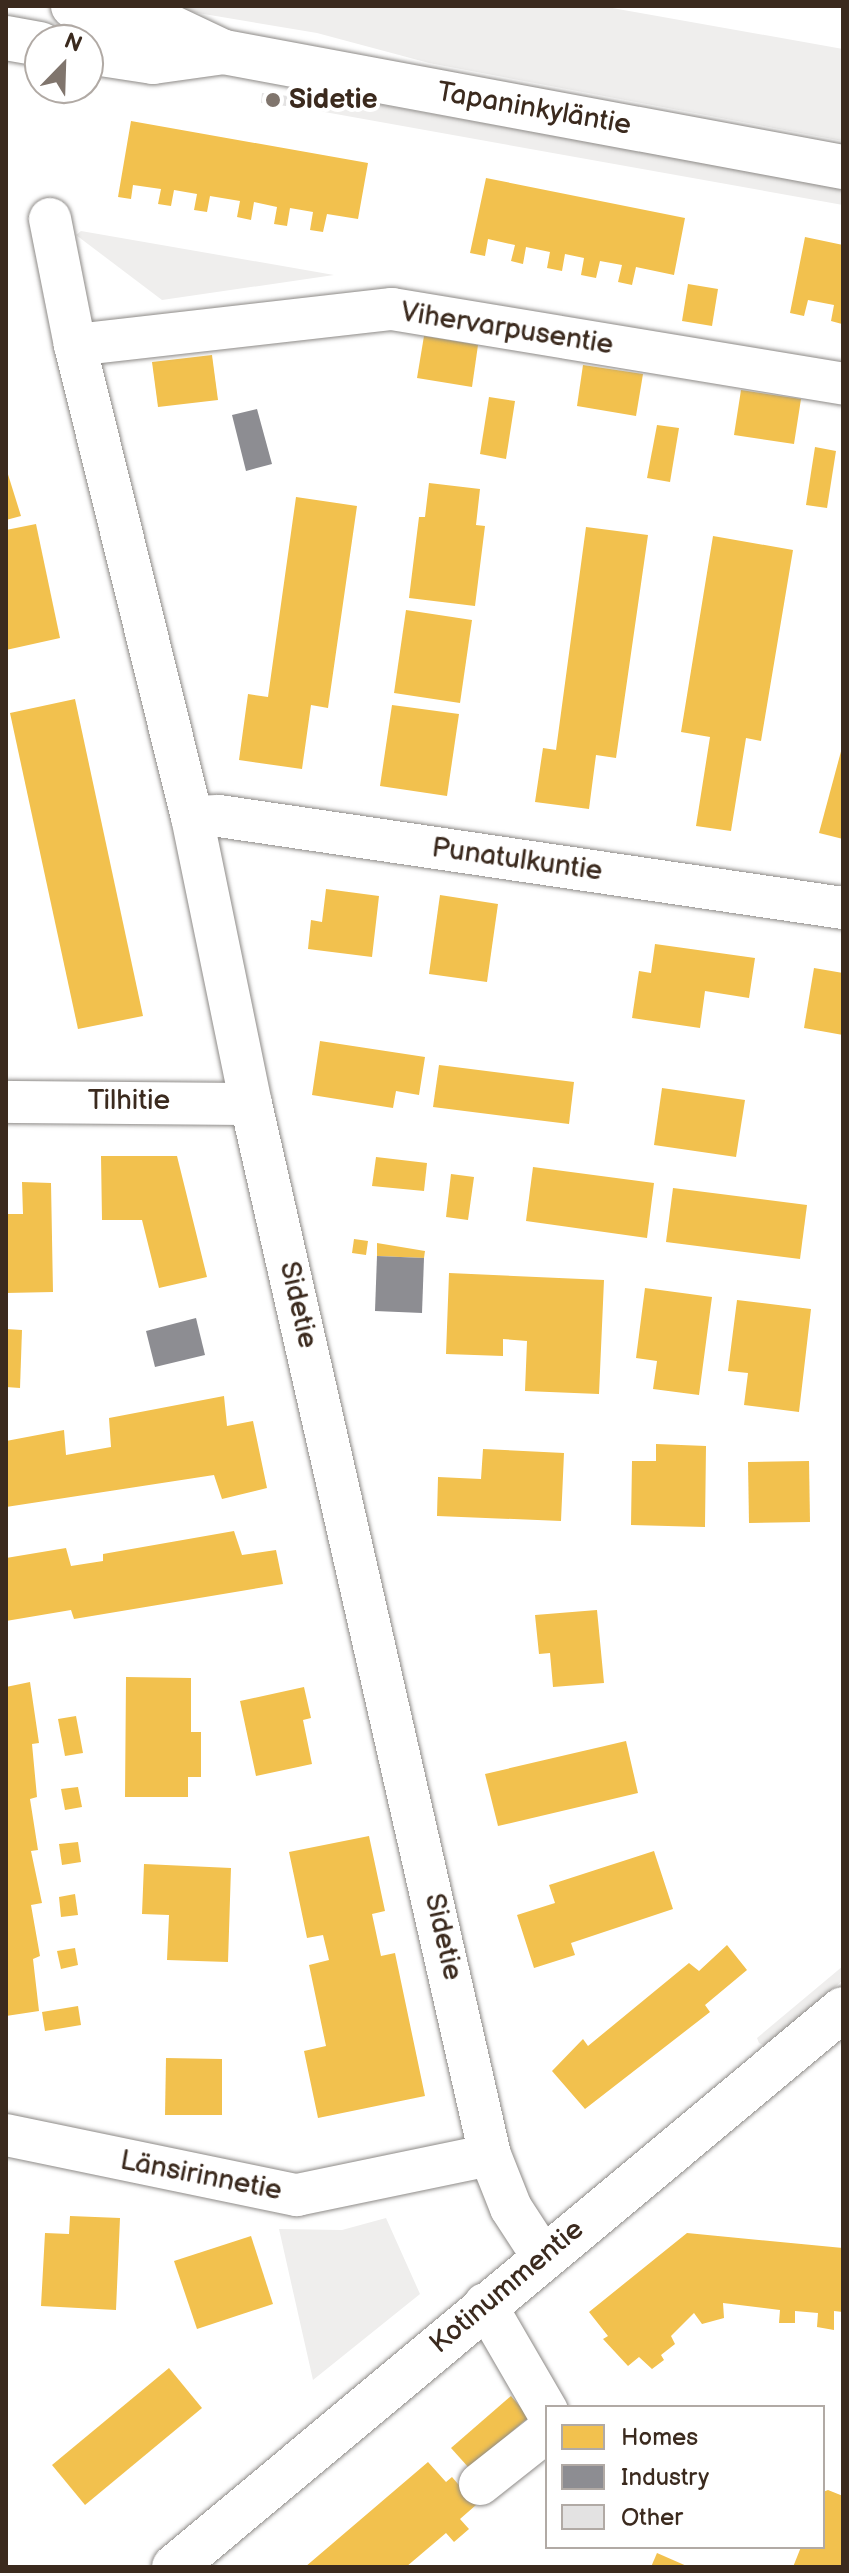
<!DOCTYPE html>
<html>
<head>
<meta charset="utf-8">
<style>
  body { margin:0 }
  #map { position:relative; width:849px; height:2573px; overflow:hidden; background:#fff; font-family:"Balsamiq Sans",sans-serif }
  div>[style] { position:absolute }
  .green>* { inset:0; background:#efeeed }
  .homes>* { inset:0; background:#f2c14e }
  .industry>* { inset:0; background:#8d8d92 }
  .building>* { inset:0; background:#e3e2e2 }
  .roads { filter:drop-shadow(0 0 2px #8e8b88) drop-shadow(0 0 2px #8e8b88) }
  .minor>* { height:42px; margin:-21px; padding:0 21px; transform-origin:21px; border-radius:21px; background:#fff }
  .major>* { height:44px; margin:-22px; padding:0 22px; transform-origin:22px; border-radius:22px; background:#fff }
  .dots>* { width:22px; height:22px; translate:-50% -50%; box-sizing:border-box; border:4px solid #fff; border-radius:50% }
  span { translate:-50% -50%; white-space:nowrap; text-align:center; line-height:1.15; -webkit-text-stroke:8px #fff; paint-order:stroke }
  .poi-label { font-size:28px; color:#3b2a1e; font-weight:700 }
  .left { translate:0 -50%; text-align:left }
  .street-label { font-size:28px; color:#3b2a1e }
  .frame { position:absolute; inset:0; border:8px solid #3b2a1e; pointer-events:none }
  .legend { position:absolute; left:545px; top:2405px; width:280px; height:144px; box-sizing:border-box; background:#fff; border:2px solid #b1aaa5; margin:0; padding:10px 14px; list-style:none; font-size:24px; color:#3b2a1e }
  .legend li { display:flex; align-items:center; gap:16px; height:40px }
  .legend b { width:40px; border:2px solid #b1aaa5 }
  .north { position:absolute; left:24px; top:24px; width:80px; height:80px; box-sizing:border-box; background:#fff; border:2px solid #b1aaa5; border-radius:50%; rotate:23deg; font-size:22px; font-weight:700; line-height:32px; text-align:center; color:#3b2a1e }
  .north::after { content:''; display:block; margin:auto; width:28px; height:36px; background:#80756d; clip-path:polygon(50% 0,100% 100%,50% 72%,0 100%) }
</style>
</head>
<body>
<div id="map">
  <div class="green">
    <div style="clip-path:polygon(156px 6px,601px 6px,843px 49px,843px 141px,429px 63px,317px 33px)"></div>
    <div style="clip-path:polygon(321px 94px,843px 188px,843px 205px,319px 111px)"></div>
    <div style="clip-path:polygon(81px 231px,334px 275px,162px 300px,76px 235px)"></div>
    <div style="clip-path:polygon(843px 1966px,843px 1980px,766px 2046px,759px 2043px,757px 2038px)"></div>
    <div style="clip-path:polygon(386px 2218px,420px 2294px,313px 2380px,279px 2229px,342px 2230px)"></div>
  </div>
  <div class="homes">
    <div style="clip-path:polygon(131px 121px,368px 163px,358px 219px,327px 214px,323px 232px,310px 230px,313px 212px,290px 208px,287px 226px,274px 224px,277px 207px,254px 202px,251px 220px,237px 217px,240px 201px,210px 196px,207px 212px,194px 210px,197px 194px,174px 190px,171px 206px,158px 204px,161px 189px,133px 185px,131px 199px,118px 197px)"></div>
    <div style="clip-path:polygon(486px 178px,685px 218px,674px 275px,636px 267px,632px 285px,618px 282px,622px 265px,600px 261px,596px 278px,581px 275px,584px 258px,565px 254px,562px 271px,547px 268px,550px 252px,526px 247px,523px 264px,511px 261px,515px 245px,488px 239px,485px 256px,470px 253px)"></div>
    <div style="clip-path:polygon(805px 237px,843px 245px,842px 324px,831px 321px,834px 305px,808px 300px,804px 316px,790px 313px)"></div>
    <div style="clip-path:polygon(688px 284px,718px 289px,712px 326px,682px 321px)"></div>
    <div style="clip-path:polygon(424px 336px,478px 345px,472px 387px,417px 378px)"></div>
    <div style="clip-path:polygon(212px 355px,218px 400px,158px 407px,152px 362px)"></div>
    <div style="clip-path:polygon(583px 365px,643px 374px,636px 416px,577px 406px)"></div>
    <div style="clip-path:polygon(741px 390px,801px 399px,794px 444px,734px 435px)"></div>
    <div style="clip-path:polygon(489px 397px,515px 401px,506px 459px,480px 454px)"></div>
    <div style="clip-path:polygon(657px 425px,679px 428px,670px 482px,647px 478px)"></div>
    <div style="clip-path:polygon(815px 447px,836px 451px,827px 508px,806px 505px)"></div>
    <div style="clip-path:polygon(6px 468px,21px 516px,6px 520px)"></div>
    <div style="clip-path:polygon(429px 483px,480px 489px,476px 525px,485px 526px,475px 606px,409px 598px,419px 517px,425px 517px)"></div>
    <div style="clip-path:polygon(296px 497px,357px 506px,328px 708px,311px 705px,302px 769px,239px 760px,248px 694px,268px 697px)"></div>
    <div style="clip-path:polygon(36px 524px,60px 638px,6px 650px,6px 530px)"></div>
    <div style="clip-path:polygon(586px 527px,648px 535px,616px 758px,596px 755px,589px 809px,535px 802px,543px 748px,556px 750px)"></div>
    <div style="clip-path:polygon(713px 536px,793px 550px,761px 741px,746px 738px,731px 831px,696px 826px,710px 737px,681px 732px)"></div>
    <div style="clip-path:polygon(406px 610px,472px 620px,460px 703px,394px 693px)"></div>
    <div style="clip-path:polygon(75px 699px,143px 1016px,78px 1029px,10px 713px)"></div>
    <div style="clip-path:polygon(392px 705px,459px 714px,447px 796px,380px 786px)"></div>
    <div style="clip-path:polygon(843px 744px,843px 839px,819px 833px)"></div>
    <div style="clip-path:polygon(326px 889px,379px 896px,372px 957px,308px 949px,311px 920px,322px 922px)"></div>
    <div style="clip-path:polygon(440px 895px,498px 904px,487px 982px,429px 974px)"></div>
    <div style="clip-path:polygon(655px 944px,755px 958px,749px 998px,705px 991px,700px 1028px,632px 1018px,639px 971px,651px 973px)"></div>
    <div style="clip-path:polygon(814px 968px,843px 973px,843px 1035px,804px 1028px)"></div>
    <div style="clip-path:polygon(320px 1041px,425px 1057px,419px 1095px,396px 1091px,393px 1108px,312px 1095px)"></div>
    <div style="clip-path:polygon(439px 1065px,574px 1082px,569px 1124px,433px 1107px)"></div>
    <div style="clip-path:polygon(662px 1088px,745px 1100px,736px 1157px,654px 1145px)"></div>
    <div style="clip-path:polygon(101px 1156px,177px 1156px,207px 1277px,159px 1288px,142px 1220px,102px 1220px)"></div>
    <div style="clip-path:polygon(376px 1157px,427px 1163px,424px 1191px,372px 1186px)"></div>
    <div style="clip-path:polygon(533px 1167px,654px 1183px,647px 1238px,526px 1221px)"></div>
    <div style="clip-path:polygon(451px 1174px,474px 1177px,468px 1220px,446px 1217px)"></div>
    <div style="clip-path:polygon(22px 1182px,51px 1183px,53px 1292px,6px 1293px,6px 1214px,23px 1214px)"></div>
    <div style="clip-path:polygon(673px 1188px,807px 1205px,800px 1259px,666px 1242px)"></div>
    <div style="clip-path:polygon(354px 1239px,368px 1241px,366px 1255px,352px 1253px)"></div>
    <div style="clip-path:polygon(377px 1243px,425px 1251px,424px 1258px,377px 1256px)"></div>
    <div style="clip-path:polygon(449px 1273px,604px 1280px,599px 1394px,525px 1391px,527px 1341px,503px 1339px,503px 1356px,446px 1354px)"></div>
    <div style="clip-path:polygon(645px 1288px,712px 1297px,699px 1395px,653px 1389px,657px 1361px,636px 1358px)"></div>
    <div style="clip-path:polygon(737px 1300px,811px 1309px,799px 1412px,744px 1405px,748px 1373px,728px 1371px)"></div>
    <div style="clip-path:polygon(6px 1329px,22px 1330px,20px 1388px,6px 1387px)"></div>
    <div style="clip-path:polygon(224px 1396px,227px 1426px,253px 1421px,267px 1488px,222px 1499px,214px 1475px,6px 1507px,6px 1441px,64px 1430px,66px 1455px,111px 1447px,109px 1418px)"></div>
    <div style="clip-path:polygon(656px 1444px,706px 1446px,705px 1527px,631px 1525px,632px 1461px,656px 1461px)"></div>
    <div style="clip-path:polygon(483px 1449px,564px 1453px,561px 1521px,437px 1516px,438px 1477px,481px 1479px)"></div>
    <div style="clip-path:polygon(809px 1461px,810px 1522px,749px 1523px,748px 1462px)"></div>
    <div style="clip-path:polygon(234px 1531px,242px 1555px,276px 1550px,283px 1584px,74px 1619px,71px 1610px,6px 1621px,6px 1558px,66px 1548px,71px 1566px,103px 1561px,103px 1554px)"></div>
    <div style="clip-path:polygon(597px 1610px,604px 1683px,553px 1687px,550px 1653px,539px 1654px,535px 1615px)"></div>
    <div style="clip-path:polygon(126px 1677px,191px 1678px,191px 1732px,201px 1732px,201px 1777px,188px 1777px,188px 1797px,125px 1797px)"></div>
    <div style="clip-path:polygon(30px 1682px,39px 1743px,32px 1744px,37px 1797px,30px 1799px,38px 1850px,31px 1851px,42px 1903px,31px 1905px,40px 1956px,33px 1959px,39px 2011px,6px 2016px,6px 1687px)"></div>
    <div style="clip-path:polygon(304px 1687px,311px 1718px,303px 1720px,312px 1764px,256px 1776px,240px 1701px)"></div>
    <div style="clip-path:polygon(76px 1716px,83px 1753px,65px 1756px,58px 1719px)"></div>
    <div style="clip-path:polygon(626px 1741px,638px 1793px,498px 1826px,485px 1774px)"></div>
    <div style="clip-path:polygon(78px 1787px,82px 1807px,65px 1810px,61px 1789px)"></div>
    <div style="clip-path:polygon(369px 1836px,385px 1911px,372px 1914px,381px 1956px,395px 1953px,425px 2096px,318px 2118px,304px 2051px,326px 2046px,309px 1965px,329px 1960px,323px 1935px,307px 1938px,289px 1852px)"></div>
    <div style="clip-path:polygon(78px 1842px,81px 1862px,62px 1865px,59px 1844px)"></div>
    <div style="clip-path:polygon(654px 1851px,673px 1909px,571px 1943px,575px 1955px,534px 1968px,517px 1915px,555px 1903px,549px 1885px)"></div>
    <div style="clip-path:polygon(144px 1864px,231px 1868px,228px 1962px,167px 1960px,169px 1915px,142px 1914px)"></div>
    <div style="clip-path:polygon(75px 1894px,78px 1915px,61px 1917px,59px 1897px)"></div>
    <div style="clip-path:polygon(727px 1945px,747px 1970px,705px 2005px,710px 2012px,585px 2109px,552px 2071px,583px 2039px,588px 2046px,689px 1963px,699px 1971px)"></div>
    <div style="clip-path:polygon(75px 1948px,78px 1965px,61px 1969px,57px 1951px)"></div>
    <div style="clip-path:polygon(78px 2006px,81px 2025px,45px 2031px,42px 2012px)"></div>
    <div style="clip-path:polygon(166px 2058px,222px 2059px,222px 2115px,165px 2115px)"></div>
    <div style="clip-path:polygon(70px 2216px,120px 2218px,116px 2310px,41px 2306px,45px 2233px,69px 2234px)"></div>
    <div style="clip-path:polygon(687px 2233px,843px 2248px,843px 2312px,834px 2311px,834px 2330px,817px 2327px,818px 2313px,795px 2311px,795px 2323px,779px 2323px,780px 2310px,723px 2303px,724px 2318px,702px 2324px,694px 2313px,671px 2336px,675px 2344px,661px 2355px,664px 2360px,652px 2369px,639px 2357px,628px 2366px,603px 2339px,608px 2336px,589px 2312px)"></div>
    <div style="clip-path:polygon(251px 2236px,273px 2304px,197px 2329px,174px 2261px)"></div>
    <div style="clip-path:polygon(169px 2368px,202px 2408px,85px 2505px,52px 2465px)"></div>
    <div style="clip-path:polygon(511px 2396px,529px 2417px,469px 2468px,451px 2448px)"></div>
    <div style="clip-path:polygon(428px 2462px,446px 2482px,452px 2477px,476px 2505px,460px 2519px,469px 2529px,454px 2542px,446px 2533px,406px 2567px,305px 2567px)"></div>
    <div style="clip-path:polygon(828px 2490px,843px 2496px,843px 2567px,793px 2567px,801px 2547px,823px 2547px,823px 2492px)"></div>
    <div style="clip-path:polygon(657px 2553px,689px 2567px,651px 2567px)"></div>
  </div>
  <div class="industry">
    <div style="clip-path:polygon(257px 409px,272px 464px,246px 471px,232px 415px)"></div>
    <div style="clip-path:polygon(377px 1256px,424px 1258px,422px 1313px,375px 1311px)"></div>
    <div style="clip-path:polygon(196px 1318px,205px 1355px,155px 1367px,146px 1331px)"></div>
  </div>
  <div class="building">
    <div style="clip-path:polygon(262px 93px,288px 96px,286px 106px,261px 103px)"></div>
  </div>
  <div class="roads">
    <div class="minor">
      <div style="left:50px;top:219px;width:128px;rotate:78.8deg"></div>
      <div style="left:75px;top:345px;width:486px;rotate:76.1deg"></div>
      <div style="left:192px;top:817px;width:293px;rotate:78.4deg"></div>
      <div style="left:251px;top:1104px;width:1078px;rotate:77.19deg"></div>
      <div style="left:490px;top:2155px;width:57px;rotate:68.4deg"></div>
      <div style="left:511px;top:2208px;width:59px;rotate:56.9deg"></div>
      <div style="left:75px;top:345px;width:319px;rotate:-6.5deg"></div>
      <div style="left:392px;top:309px;width:457px;rotate:9.4deg"></div>
      <div style="left:192px;top:817px;width:27px;rotate:-2deg"></div>
      <div style="left:219px;top:816px;width:631px;rotate:8.39deg"></div>
      <div style="left:6px;top:1102px;width:245px;rotate:0.5deg"></div>
      <div style="left:6px;top:2135px;width:297px;rotate:11.7deg"></div>
      <div style="left:297px;top:2195px;width:197px;rotate:-11.7deg"></div>
      <div style="left:485px;top:2304px;width:124px;rotate:59.9deg"></div>
      <div style="left:480px;top:2484px;width:85px;rotate:-38.3deg"></div>
    </div>
    <div class="major">
      <div style="left:73px;top:6px;width:86px;rotate:10deg"></div>
      <div style="left:158px;top:21px;width:73px;rotate:25.2deg"></div>
      <div style="left:224px;top:52px;width:630px;rotate:10.52deg"></div>
      <div style="left:6px;top:38px;width:35px;rotate:10deg"></div>
      <div style="left:88px;top:52px;width:66px;rotate:8.7deg"></div>
      <div style="left:153px;top:62px;width:72px;rotate:-8deg"></div>
      <div style="left:174px;top:2567px;width:871px;rotate:-39.83deg"></div>
    </div>
  </div>
  <div class="dots">
    <div style="left:273px;top:100px;background:#80756d"></div>
  </div>
  <div class="poi-label">
    <span class="left" style="left:289px;top:100px">Sidetie</span>
  </div>
  <div class="street-label">
    <span style="left:534px;top:109px;rotate:10deg">Tapaninkyläntie</span>
    <span style="left:507px;top:329px;rotate:9deg">Vihervarpusentie</span>
    <span style="left:517px;top:860px;rotate:8deg">Punatulkuntie</span>
    <span style="left:129px;top:1101px">Tilhitie</span>
    <span style="left:298px;top:1305px;rotate:77deg">Sidetie</span>
    <span style="left:443px;top:1937px;rotate:77deg">Sidetie</span>
    <span style="left:201px;top:2176px;rotate:11deg">Länsirinnetie</span>
    <span style="left:507px;top:2287px;rotate:-40deg">Kotinummentie</span>
  </div>
  <div class="frame"></div>
  <ul class="legend">
  <li><b style="height:22px;background:#f2c14e"></b>Homes</li>
  <li><b style="height:22px;background:#8d8d92"></b>Industry</li>
  <li><b style="height:22px;background:#e3e2e2"></b>Other</li>
  </ul>
  <div class="north">N</div>
</div>
</body>
</html>
